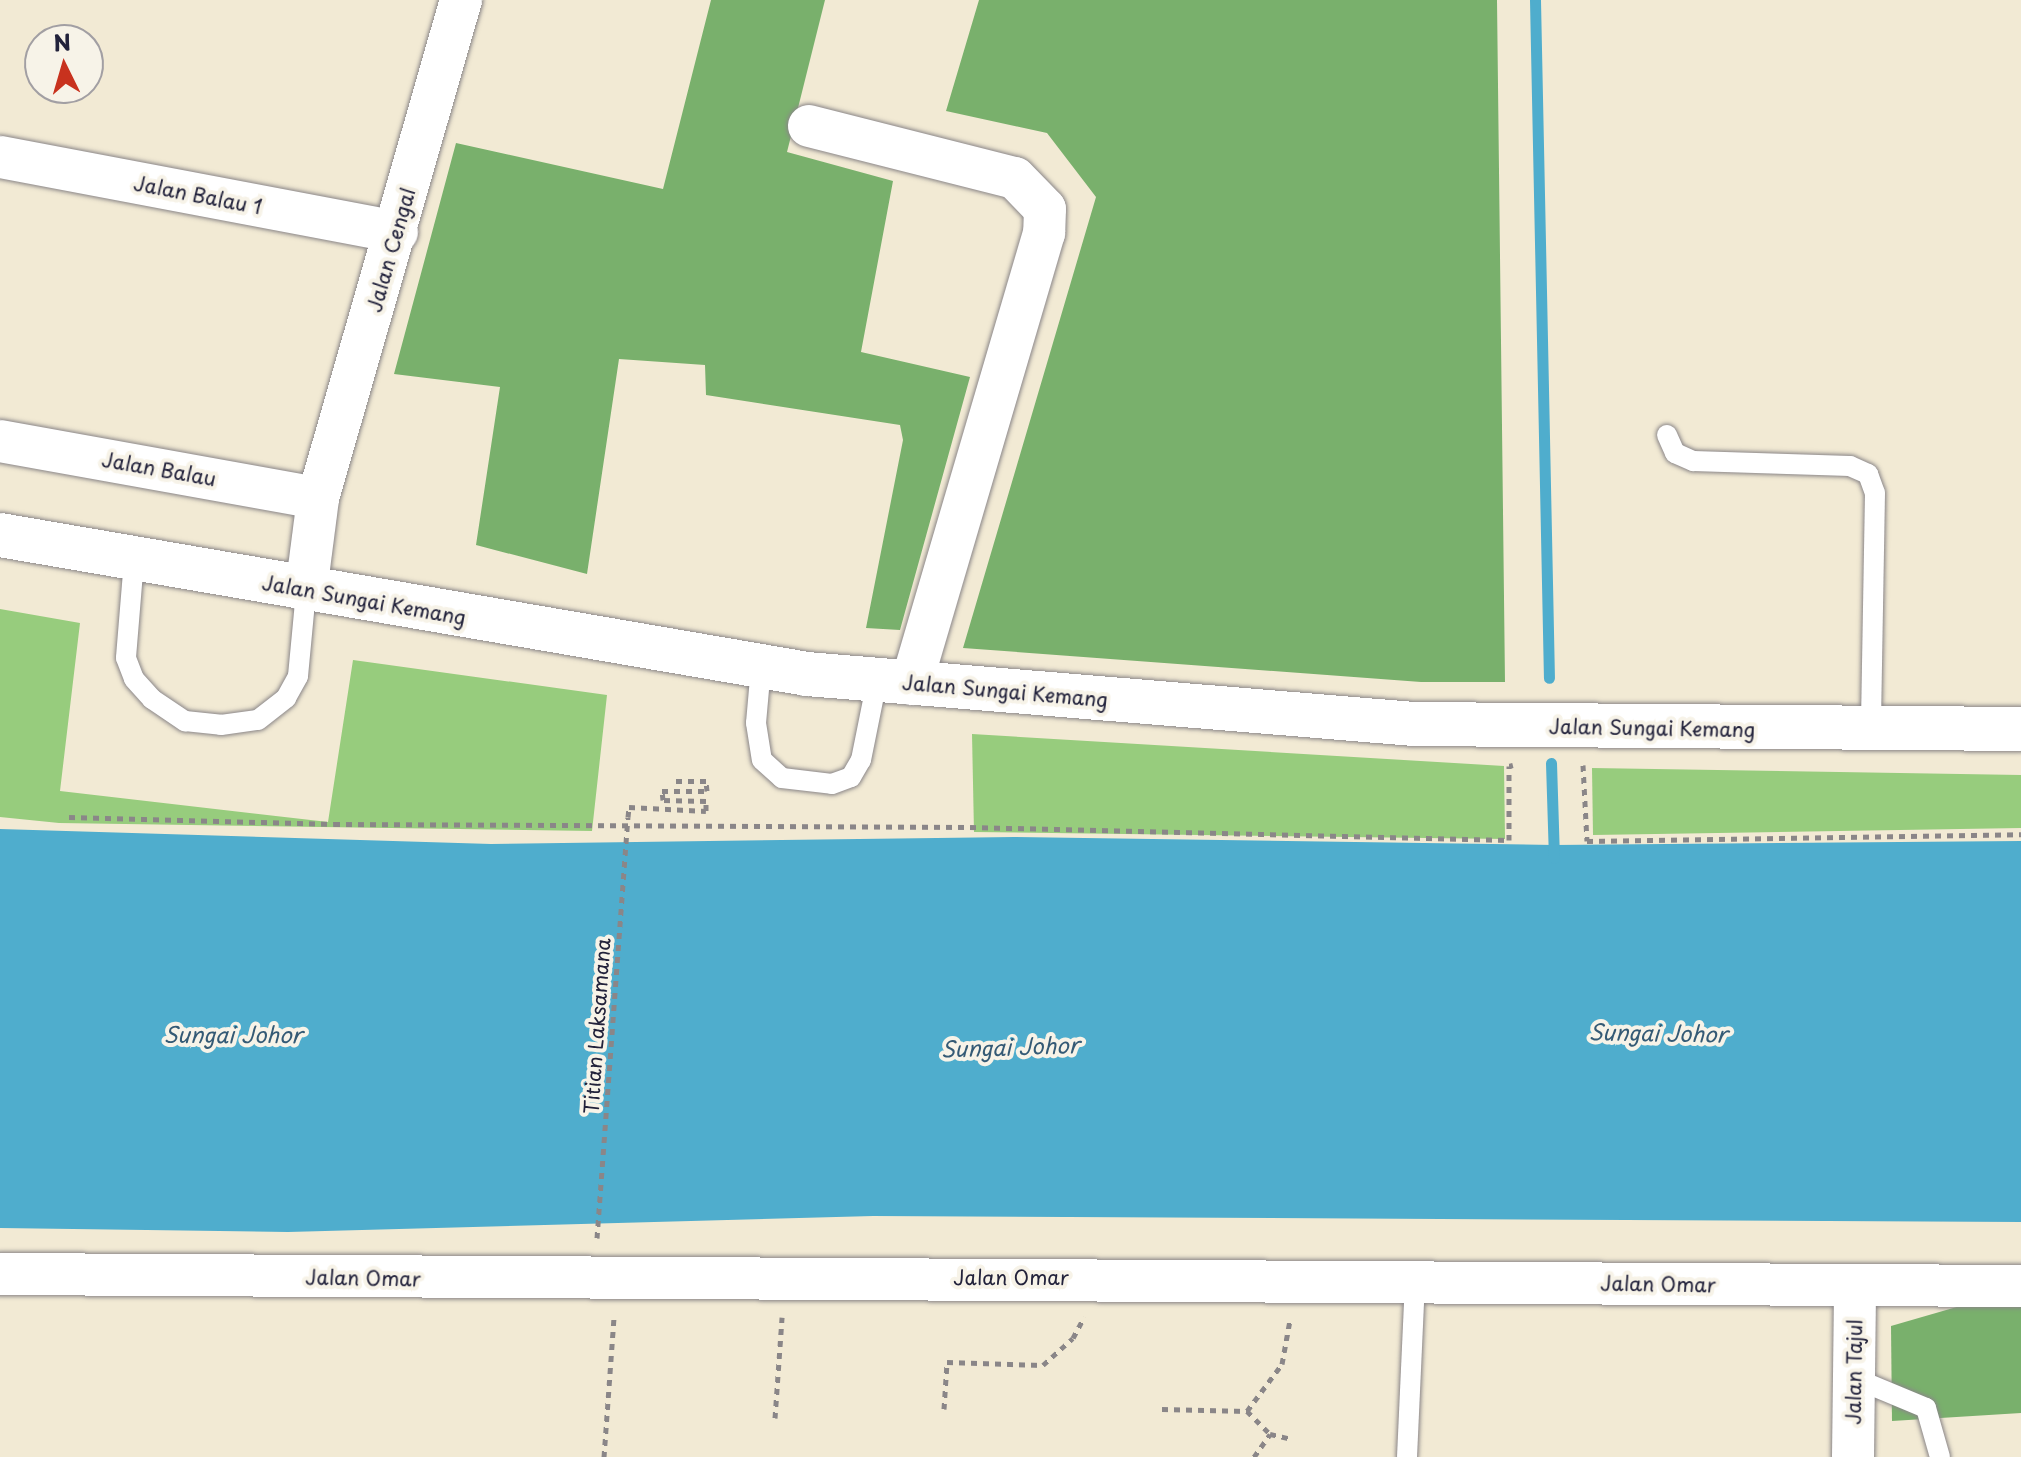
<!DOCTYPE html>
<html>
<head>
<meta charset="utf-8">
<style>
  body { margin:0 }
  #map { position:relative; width:2021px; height:1457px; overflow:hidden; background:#f2ead4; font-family:"Playpen Sans",sans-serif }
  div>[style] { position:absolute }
  .green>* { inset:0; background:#97cc7d }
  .forest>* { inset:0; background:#79b06c }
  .water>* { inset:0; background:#4fadcd }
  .stream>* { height:11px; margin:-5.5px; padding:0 5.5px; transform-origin:5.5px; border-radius:5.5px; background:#4fadcd }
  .path>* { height:5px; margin-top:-2.5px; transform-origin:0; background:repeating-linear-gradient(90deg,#8a8688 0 6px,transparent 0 12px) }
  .roads { filter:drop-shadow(0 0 2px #8a8688) drop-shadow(0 0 2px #8a8688) }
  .lane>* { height:20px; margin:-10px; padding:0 10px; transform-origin:10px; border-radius:10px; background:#fff }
  .street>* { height:42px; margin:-21px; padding:0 21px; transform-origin:21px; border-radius:21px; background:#fff }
  .secondary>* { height:44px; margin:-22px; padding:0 22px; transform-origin:22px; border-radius:22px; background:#fff }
  .path-bridge>* { height:5px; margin-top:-2.5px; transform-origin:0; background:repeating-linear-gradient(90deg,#8a8688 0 6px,transparent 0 12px) }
  span { translate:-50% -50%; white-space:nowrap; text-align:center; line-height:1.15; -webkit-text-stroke:8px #f7f3e8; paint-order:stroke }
  .street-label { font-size:20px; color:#22223b }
  .water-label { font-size:22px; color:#345a75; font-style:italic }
  .north { position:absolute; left:24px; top:24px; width:80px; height:80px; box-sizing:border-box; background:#f7f3e8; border:2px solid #a29fa3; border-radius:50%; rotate:355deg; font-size:22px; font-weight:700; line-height:32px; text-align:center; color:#22223b }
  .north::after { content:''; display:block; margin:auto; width:28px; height:36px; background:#c8321e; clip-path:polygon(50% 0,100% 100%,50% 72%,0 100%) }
</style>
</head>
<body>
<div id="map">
  <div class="green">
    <div style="clip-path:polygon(0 609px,80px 623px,60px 791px,328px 822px,353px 660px,607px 695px,592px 831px,59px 823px,0 817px)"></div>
    <div style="clip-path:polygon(972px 734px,1504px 766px,1505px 839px,974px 832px)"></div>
    <div style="clip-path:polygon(1592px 768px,2021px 775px,2021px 828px,1593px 835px)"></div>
  </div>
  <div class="forest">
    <div style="clip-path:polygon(711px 0,825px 0,787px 152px,893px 181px,861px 352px,970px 377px,900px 630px,866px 628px,903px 440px,900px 425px,706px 395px,705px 365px,619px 359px,587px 574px,476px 545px,500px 387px,394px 374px,456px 143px,663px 189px)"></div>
    <div style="clip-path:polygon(979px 0,1497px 0,1505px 682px,1421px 682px,963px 648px,1096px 197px,1047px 133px,946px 111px)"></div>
    <div style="clip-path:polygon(1967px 1304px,2021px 1304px,2021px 1413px,1892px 1421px,1891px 1326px)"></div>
  </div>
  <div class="water">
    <div style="clip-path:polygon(0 829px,491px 844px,1014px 837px,1554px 845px,2021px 841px,2021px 1222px,873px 1216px,288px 1232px,0 1228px)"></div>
  </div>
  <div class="stream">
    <div style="left:1535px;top:0;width:678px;rotate:88.82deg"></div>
    <div style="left:1551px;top:763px;width:95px;rotate:88.2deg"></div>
  </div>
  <div class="path">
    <div style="left:1583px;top:765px;width:76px;rotate:87deg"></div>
    <div style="left:1587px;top:841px;width:434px;rotate:-0.9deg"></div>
    <div style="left:69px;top:817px;width:265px;rotate:1.5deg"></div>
    <div style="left:334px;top:824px;width:636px;rotate:0.27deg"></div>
    <div style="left:970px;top:827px;width:539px;rotate:1.38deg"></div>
    <div style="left:1509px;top:840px;width:74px;rotate:-90deg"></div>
    <div style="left:1509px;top:766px;width:4px;rotate:-14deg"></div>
    <div style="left:628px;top:817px;width:10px;rotate:-84deg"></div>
    <div style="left:629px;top:807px;width:77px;rotate:3deg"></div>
    <div style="left:706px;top:811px;width:10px;rotate:-90deg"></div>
    <div style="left:706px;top:801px;width:43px;rotate:-178.7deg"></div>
    <div style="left:663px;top:800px;width:9px;rotate:-96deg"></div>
    <div style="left:662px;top:791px;width:45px"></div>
    <div style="left:707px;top:791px;width:10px;rotate:-96deg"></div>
    <div style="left:706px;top:781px;width:32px;rotate:180deg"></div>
    <div style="left:944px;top:1409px;width:47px;rotate:-86.3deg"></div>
    <div style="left:947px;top:1362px;width:96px;rotate:1.8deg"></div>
    <div style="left:1043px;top:1365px;width:40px;rotate:-42deg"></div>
    <div style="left:1073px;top:1338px;width:24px;rotate:-62deg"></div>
    <div style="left:1162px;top:1409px;width:85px;rotate:1.3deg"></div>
    <div style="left:1247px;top:1411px;width:59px;rotate:-53.3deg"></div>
    <div style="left:1282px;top:1364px;width:45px;rotate:-79.7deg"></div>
    <div style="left:1247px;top:1411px;width:33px;rotate:45deg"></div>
    <div style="left:1270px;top:1434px;width:23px;rotate:13deg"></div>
    <div style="left:775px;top:1418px;width:101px;rotate:-86deg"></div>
    <div style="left:604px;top:1457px;width:141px;rotate:-85.9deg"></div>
    <div style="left:1254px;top:1457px;width:28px;rotate:-55deg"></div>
  </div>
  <div class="roads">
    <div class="lane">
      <div style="left:1667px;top:435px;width:20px;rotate:66deg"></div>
      <div style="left:1675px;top:453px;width:20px;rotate:24deg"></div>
      <div style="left:1693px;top:461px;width:157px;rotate:1.8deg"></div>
      <div style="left:1850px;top:466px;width:20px;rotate:24deg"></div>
      <div style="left:1868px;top:474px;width:20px;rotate:70deg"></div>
      <div style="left:1875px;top:493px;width:238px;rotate:91deg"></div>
      <div style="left:134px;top:560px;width:98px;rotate:94.7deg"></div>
      <div style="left:126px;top:658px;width:22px;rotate:69deg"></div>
      <div style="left:134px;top:679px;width:27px;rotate:48deg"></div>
      <div style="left:152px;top:699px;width:40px;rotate:34deg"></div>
      <div style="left:185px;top:721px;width:36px;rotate:6deg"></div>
      <div style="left:221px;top:725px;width:37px;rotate:-8deg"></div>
      <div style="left:258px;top:720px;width:36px;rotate:-38deg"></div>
      <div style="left:286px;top:698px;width:25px;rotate:-61deg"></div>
      <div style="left:298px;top:676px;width:85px;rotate:-84.6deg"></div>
      <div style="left:761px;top:667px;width:56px;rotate:95.1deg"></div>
      <div style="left:756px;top:723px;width:37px;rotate:81deg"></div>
      <div style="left:762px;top:760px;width:27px;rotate:42deg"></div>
      <div style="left:782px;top:778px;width:50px;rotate:6.8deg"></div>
      <div style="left:832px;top:784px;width:20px;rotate:-20deg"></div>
      <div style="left:851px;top:777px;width:20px;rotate:-60deg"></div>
      <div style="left:861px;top:760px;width:81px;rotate:-78.6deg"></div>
      <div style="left:1854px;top:1378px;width:78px;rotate:22.6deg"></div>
      <div style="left:1926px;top:1408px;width:51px;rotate:74.1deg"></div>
      <div style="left:1407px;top:1457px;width:176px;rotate:-87.4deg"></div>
    </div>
    <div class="street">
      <div style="left:809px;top:126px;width:212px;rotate:14.2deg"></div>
      <div style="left:1015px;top:178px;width:43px;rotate:45.9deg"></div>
      <div style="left:1045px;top:209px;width:24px;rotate:92deg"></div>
      <div style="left:1044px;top:233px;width:470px;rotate:106.4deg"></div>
      <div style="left:0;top:157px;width:404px;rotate:10.7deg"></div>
      <div style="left:0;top:441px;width:323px;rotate:10.2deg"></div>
      <div style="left:306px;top:591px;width:94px;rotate:-82.6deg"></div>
      <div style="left:318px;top:498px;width:518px;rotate:-73.98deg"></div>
      <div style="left:0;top:1274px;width:2021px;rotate:0.34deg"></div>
      <div style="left:1853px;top:1457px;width:170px;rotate:-89.3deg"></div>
    </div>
    <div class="secondary">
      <div style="left:0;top:535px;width:819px;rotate:9.77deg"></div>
      <div style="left:807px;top:674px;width:609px;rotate:4.71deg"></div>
      <div style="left:1414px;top:724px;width:607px;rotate:0.47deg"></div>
    </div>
  </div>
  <div class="path-bridge">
    <div style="left:597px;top:1238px;width:422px;rotate:-85.8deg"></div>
  </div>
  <div class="street-label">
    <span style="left:198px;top:195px;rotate:11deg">Jalan Balau 1</span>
    <span style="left:391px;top:250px;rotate:-74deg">Jalan Cengal</span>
    <span style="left:159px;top:469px;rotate:10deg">Jalan Balau</span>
    <span style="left:364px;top:600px;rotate:10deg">Jalan Sungai Kemang</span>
    <span style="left:1005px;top:691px;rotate:5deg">Jalan Sungai Kemang</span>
    <span style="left:1652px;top:728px;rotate:1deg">Jalan Sungai Kemang</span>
    <span style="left:597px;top:1026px;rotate:-86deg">Titian Laksamana</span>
    <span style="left:1011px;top:1277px">Jalan Omar</span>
    <span style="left:363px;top:1278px;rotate:1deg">Jalan Omar</span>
    <span style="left:1658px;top:1284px;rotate:1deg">Jalan Omar</span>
    <span style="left:1854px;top:1372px;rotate:-89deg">Jalan Tajul</span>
  </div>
  <div class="water-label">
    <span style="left:1658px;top:1032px;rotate:1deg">Sungai Johor</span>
    <span style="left:233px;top:1034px">Sungai Johor</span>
    <span style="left:1010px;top:1046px;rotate:-2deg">Sungai Johor</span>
  </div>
  <div class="north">N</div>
</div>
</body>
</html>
